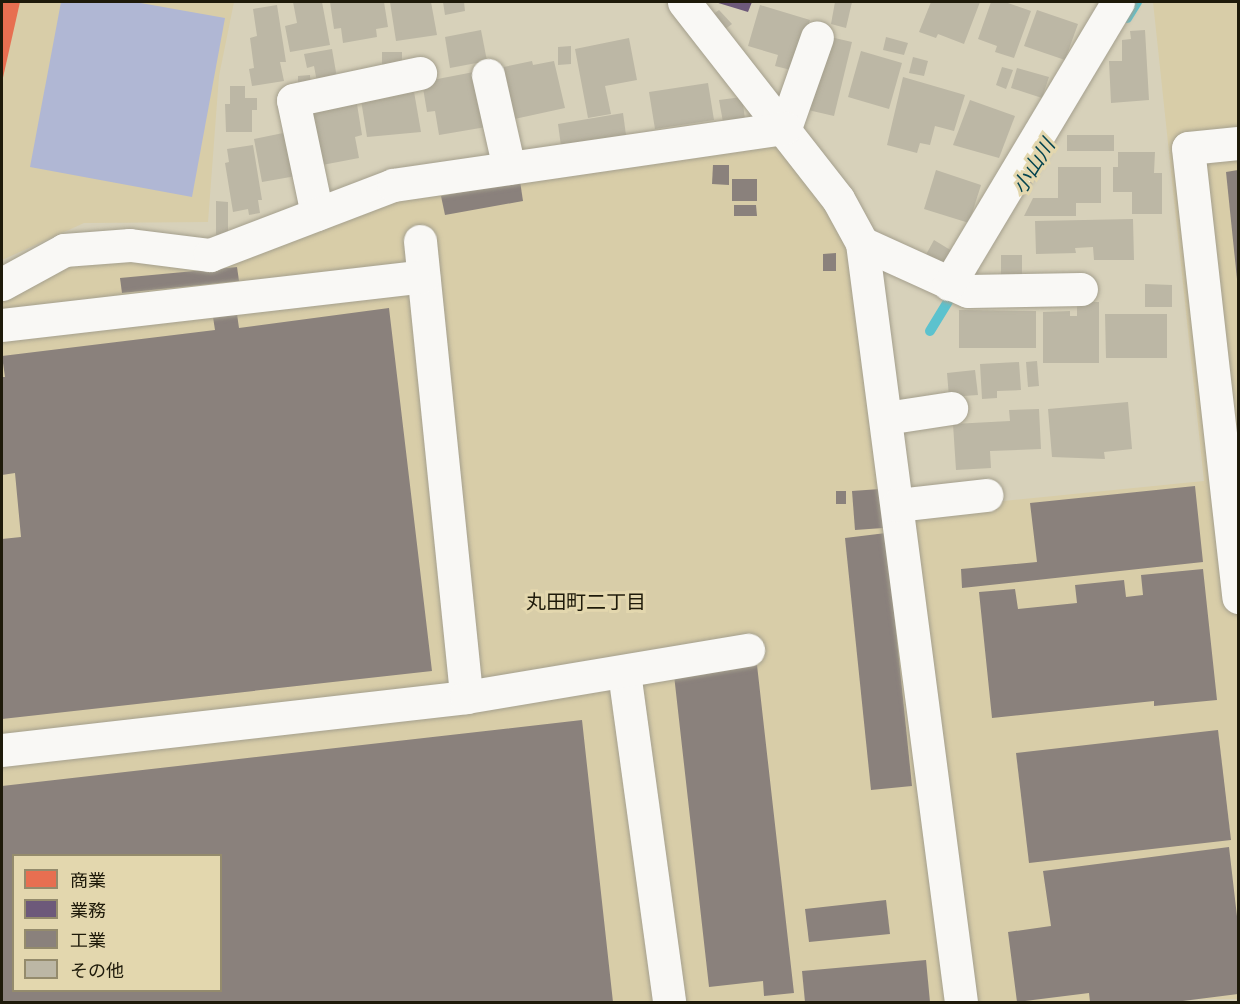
<!DOCTYPE html>
<html>
<head>
<meta charset="utf-8">
<style>
  body { margin:0 }
  #map { position:relative; width:1240px; height:1004px; overflow:hidden; background:#d7d1ba; font-family:Quicksand,"Noto Sans JP",sans-serif }
  div>[style] { position:absolute }
  .built>* { inset:0; background:#d8cda8 }
  .green>* { inset:0; background:#b0b7d4 }
  .shops>* { inset:0; background:#e76f51 }
  .offices>* { inset:0; background:#6d597a }
  .industry>* { inset:0; background:#8a817c }
  .stream>* { height:10px; margin:-5px; padding:0 5px; transform-origin:5px; border-radius:5px; background:#5cc2ce }
  .building>* { inset:0; background:#bcb7a5 }
  .roads { filter:drop-shadow(0 0 2px #a49f8d) drop-shadow(0 0 2px #a49f8d) }
  .minor>* { height:33px; margin:-16.5px; padding:0 16.5px; transform-origin:16.5px; border-radius:16.5px; background:#f9f8f5 }
  span { translate:-50% -50%; white-space:nowrap; text-align:center; line-height:1.15; -webkit-text-stroke:6px #e3d7ae; paint-order:stroke }
  .water-label { font-size:20px; color:#04444f; font-style:italic }
  .neighbourhood-label { font-size:20px; color:#1e1a0a }
  .frame { position:absolute; inset:0; border:3px solid #1e1a0a; pointer-events:none }
  .legend { position:absolute; left:12px; top:854px; width:210px; height:138px; box-sizing:border-box; background:#e3d7ae; border:2px solid #948b6c; margin:0; padding:8px 10px; list-style:none; font-size:18px; color:#1e1a0a }
  .legend li { display:flex; align-items:center; gap:12px; height:30px }
  .legend b { width:30px; border:2px solid #948b6c }
</style>
</head>
<body>
<div id="map">
  <div class="built">
    <div style="clip-path:polygon(2px 2px,234px 2px,219px 76px,208px 222px,84px 223px,2px 260px)"></div>
    <div style="clip-path:polygon(1153px 2px,1238px 2px,1238px 999px,974px 1002px,914px 510px,1204px 481px)"></div>
    <div style="clip-path:polygon(evenodd,777px 142px,859px 254px,948px 1002px,2px 1002px,2px 292px,65px 260px,141px 257px,393px 197px,777px 142px,14px 856px,220px 856px,220px 990px,14px 990px,14px 856px)"></div>
  </div>
  <div class="green">
    <div style="clip-path:polygon(61px 2px,135px 2px,225px 18px,192px 197px,30px 167px)"></div>
  </div>
  <div class="shops">
    <div style="clip-path:polygon(2px 2px,20px 2px,2px 82px)"></div>
  </div>
  <div class="offices">
    <div style="clip-path:polygon(715px 2px,752px 2px,748px 12px)"></div>
  </div>
  <div class="industry">
    <div style="clip-path:polygon(713px 165px,729px 165px,729px 185px,712px 184px)"></div>
    <div style="clip-path:polygon(1238px 170px,1238px 279px,1237px 279px,1226px 172px)"></div>
    <div style="clip-path:polygon(732px 179px,757px 179px,757px 201px,732px 201px)"></div>
    <div style="clip-path:polygon(520px 181px,523px 201px,445px 215px,441px 196px)"></div>
    <div style="clip-path:polygon(734px 205px,756px 205px,757px 216px,734px 216px)"></div>
    <div style="clip-path:polygon(836px 253px,836px 271px,823px 271px,823px 254px)"></div>
    <div style="clip-path:polygon(237px 267px,239px 281px,122px 293px,120px 278px)"></div>
    <div style="clip-path:polygon(389px 308px,432px 671px,2px 719px,2px 539px,21px 537px,15px 473px,2px 475px,2px 377px,5px 377px,2px 356px,215px 330px,213px 317px,237px 314px,239px 328px)"></div>
    <div style="clip-path:polygon(1195px 486px,1203px 562px,962px 588px,961px 569px,1037px 562px,1030px 503px)"></div>
    <div style="clip-path:polygon(880px 489px,883px 528px,855px 530px,852px 491px)"></div>
    <div style="clip-path:polygon(836px 491px,846px 491px,846px 504px,836px 504px)"></div>
    <div style="clip-path:polygon(886px 533px,912px 786px,871px 790px,845px 538px)"></div>
    <div style="clip-path:polygon(1203px 569px,1217px 700px,1154px 706px,1154px 701px,992px 718px,979px 592px,1015px 589px,1018px 609px,1077px 603px,1075px 585px,1124px 580px,1126px 597px,1143px 595px,1141px 575px)"></div>
    <div style="clip-path:polygon(757px 665px,794px 993px,764px 996px,763px 981px,709px 987px,674px 675px)"></div>
    <div style="clip-path:polygon(evenodd,582px 720px,613px 1002px,2px 1002px,2px 786px,582px 720px,14px 856px,220px 856px,220px 990px,14px 990px,14px 856px)"></div>
    <div style="clip-path:polygon(1218px 730px,1231px 840px,1029px 863px,1016px 753px)"></div>
    <div style="clip-path:polygon(1229px 847px,1238px 925px,1238px 994px,1175px 1002px,1090px 1002px,1089px 993px,1017px 1002px,1008px 932px,1051px 926px,1043px 871px)"></div>
    <div style="clip-path:polygon(886px 900px,890px 934px,809px 942px,805px 909px)"></div>
    <div style="clip-path:polygon(926px 960px,930px 1002px,805px 1002px,802px 971px)"></div>
  </div>
  <div class="stream">
    <div style="left:1127px;top:18px;width:19px;rotate:-58deg"></div>
    <div style="left:930px;top:331px;width:48px;rotate:-58.6deg"></div>
  </div>
  <div class="building">
    <div style="clip-path:polygon(293px 2px,322px 2px,330px 45px,290px 52px,285px 26px,297px 23px)"></div>
    <div style="clip-path:polygon(330px 2px,384px 2px,388px 27px,376px 29px,377px 37px,343px 43px,341px 28px,334px 29px)"></div>
    <div style="clip-path:polygon(390px 2px,431px 2px,437px 35px,396px 41px)"></div>
    <div style="clip-path:polygon(443px 2px,464px 2px,465px 11px,445px 15px)"></div>
    <div style="clip-path:polygon(835px 2px,852px 2px,846px 28px,831px 24px)"></div>
    <div style="clip-path:polygon(931px 2px,980px 2px,964px 44px,938px 34px,936px 38px,919px 32px)"></div>
    <div style="clip-path:polygon(991px 2px,1005px 2px,1031px 11px,1014px 58px,995px 52px,997px 46px,978px 39px)"></div>
    <div style="clip-path:polygon(277px 5px,286px 62px,280px 62px,284px 81px,252px 86px,249px 69px,254px 68px,250px 38px,257px 36px,253px 9px)"></div>
    <div style="clip-path:polygon(760px 5px,810px 20px,795px 71px,775px 66px,778px 55px,748px 46px)"></div>
    <div style="clip-path:polygon(719px 10px,732px 24px,724px 30px,711px 16px)"></div>
    <div style="clip-path:polygon(1037px 10px,1078px 24px,1065px 60px,1024px 46px)"></div>
    <div style="clip-path:polygon(481px 30px,487px 61px,450px 68px,445px 37px)"></div>
    <div style="clip-path:polygon(1145px 30px,1149px 100px,1111px 103px,1109px 61px,1122px 61px,1122px 40px,1131px 39px,1130px 31px)"></div>
    <div style="clip-path:polygon(826px 36px,852px 42px,834px 116px,808px 110px)"></div>
    <div style="clip-path:polygon(886px 37px,908px 43px,904px 55px,883px 50px)"></div>
    <div style="clip-path:polygon(629px 38px,637px 80px,605px 86px,611px 114px,588px 118px,575px 49px)"></div>
    <div style="clip-path:polygon(571px 46px,571px 64px,558px 65px,558px 47px)"></div>
    <div style="clip-path:polygon(332px 49px,337px 78px,317px 82px,314px 66px,307px 68px,304px 54px)"></div>
    <div style="clip-path:polygon(861px 51px,902px 63px,889px 109px,848px 97px)"></div>
    <div style="clip-path:polygon(382px 52px,402px 52px,402px 67px,382px 68px)"></div>
    <div style="clip-path:polygon(913px 57px,928px 61px,924px 76px,909px 73px)"></div>
    <div style="clip-path:polygon(532px 61px,533px 65px,554px 61px,565px 108px,510px 120px,499px 68px)"></div>
    <div style="clip-path:polygon(1002px 67px,1013px 70px,1006px 89px,996px 85px)"></div>
    <div style="clip-path:polygon(1017px 68px,1049px 77px,1042px 98px,1011px 88px)"></div>
    <div style="clip-path:polygon(479px 71px,486px 127px,439px 135px,435px 111px,427px 112px,422px 82px)"></div>
    <div style="clip-path:polygon(310px 75px,311px 88px,298px 88px,298px 76px)"></div>
    <div style="clip-path:polygon(903px 77px,965px 95px,954px 131px,935px 126px,930px 145px,920px 143px,917px 153px,887px 145px)"></div>
    <div style="clip-path:polygon(708px 83px,714px 120px,655px 129px,649px 92px)"></div>
    <div style="clip-path:polygon(230px 86px,245px 86px,245px 98px,257px 98px,257px 110px,252px 110px,252px 132px,226px 132px,225px 104px,230px 104px)"></div>
    <div style="clip-path:polygon(413px 86px,421px 132px,367px 137px,360px 94px)"></div>
    <div style="clip-path:polygon(742px 97px,745px 119px,723px 122px,719px 100px)"></div>
    <div style="clip-path:polygon(356px 98px,362px 135px,355px 137px,359px 158px,317px 166px,307px 107px)"></div>
    <div style="clip-path:polygon(970px 100px,1015px 116px,999px 158px,953px 145px)"></div>
    <div style="clip-path:polygon(623px 113px,626px 135px,561px 146px,558px 124px)"></div>
    <div style="clip-path:polygon(288px 132px,296px 176px,262px 182px,254px 139px)"></div>
    <div style="clip-path:polygon(1067px 135px,1114px 135px,1114px 151px,1067px 151px)"></div>
    <div style="clip-path:polygon(253px 145px,262px 200px,258px 200px,260px 213px,249px 215px,248px 209px,233px 212px,225px 163px,229px 162px,227px 149px)"></div>
    <div style="clip-path:polygon(1118px 152px,1155px 152px,1154px 173px,1162px 173px,1162px 214px,1132px 214px,1132px 192px,1113px 192px,1113px 167px,1118px 167px)"></div>
    <div style="clip-path:polygon(1058px 167px,1101px 167px,1101px 203px,1076px 203px,1076px 216px,1024px 216px,1033px 198px,1058px 198px)"></div>
    <div style="clip-path:polygon(936px 170px,981px 185px,969px 223px,924px 209px)"></div>
    <div style="clip-path:polygon(216px 201px,228px 202px,228px 235px,216px 235px)"></div>
    <div style="clip-path:polygon(1133px 219px,1134px 260px,1094px 260px,1093px 247px,1075px 248px,1076px 253px,1036px 254px,1035px 221px)"></div>
    <div style="clip-path:polygon(934px 240px,952px 251px,941px 270px,923px 260px)"></div>
    <div style="clip-path:polygon(1001px 255px,1022px 255px,1022px 278px,1001px 278px)"></div>
    <div style="clip-path:polygon(1145px 284px,1172px 285px,1172px 307px,1145px 307px)"></div>
    <div style="clip-path:polygon(1077px 302px,1099px 302px,1099px 363px,1043px 363px,1043px 312px,1070px 311px,1070px 316px,1077px 316px)"></div>
    <div style="clip-path:polygon(959px 310px,1036px 311px,1036px 348px,959px 348px)"></div>
    <div style="clip-path:polygon(1105px 314px,1167px 314px,1167px 358px,1106px 358px)"></div>
    <div style="clip-path:polygon(1037px 361px,1039px 386px,1028px 387px,1026px 362px)"></div>
    <div style="clip-path:polygon(1019px 362px,1021px 390px,997px 391px,997px 398px,982px 399px,980px 364px)"></div>
    <div style="clip-path:polygon(975px 370px,978px 395px,949px 397px,947px 373px)"></div>
    <div style="clip-path:polygon(1128px 402px,1132px 449px,1104px 452px,1105px 459px,1052px 457px,1048px 409px)"></div>
    <div style="clip-path:polygon(1039px 409px,1041px 449px,990px 451px,991px 468px,956px 470px,953px 424px,1010px 421px,1009px 410px)"></div>
  </div>
  <div class="roads">
    <div class="minor">
      <div style="left:684px;top:2px;width:250px;rotate:52deg"></div>
      <div style="left:838px;top:199px;width:50px;rotate:61.4deg"></div>
      <div style="left:862px;top:243px;width:116px;rotate:24.4deg"></div>
      <div style="left:968px;top:291px;width:113px;rotate:-1deg"></div>
      <div style="left:488px;top:75px;width:95px;rotate:77.3deg"></div>
      <div style="left:785px;top:128px;width:96px;rotate:-70.6deg"></div>
      <div style="left:1238px;top:143px;width:50px;rotate:174.3deg"></div>
      <div style="left:1188px;top:148px;width:452px;rotate:83.6deg"></div>
      <div style="left:317px;top:214px;width:116px;rotate:-101.9deg"></div>
      <div style="left:293px;top:100px;width:130px;rotate:-12deg"></div>
      <div style="left:420px;top:241px;width:458px;rotate:84.2deg"></div>
      <div style="left:862px;top:243px;width:765px;rotate:82.57deg"></div>
      <div style="left:2px;top:284px;width:71px;rotate:-28.7deg"></div>
      <div style="left:64px;top:250px;width:66px;rotate:-4.3deg"></div>
      <div style="left:130px;top:245px;width:81px;rotate:7.1deg"></div>
      <div style="left:210px;top:255px;width:196px;rotate:-20.9deg"></div>
      <div style="left:393px;top:185px;width:396px;rotate:-8.3deg"></div>
      <div style="left:949px;top:284px;width:329px;rotate:-59.1deg"></div>
      <div style="left:2px;top:325px;width:424px;rotate:-6.6deg"></div>
      <div style="left:886px;top:418px;width:66px;rotate:-8.7deg"></div>
      <div style="left:897px;top:505px;width:90px;rotate:-6.4deg"></div>
      <div style="left:624px;top:672px;width:333px;rotate:82.2deg"></div>
      <div style="left:2px;top:750px;width:467px;rotate:-6.5deg"></div>
      <div style="left:466px;top:697px;width:286px;rotate:-9.5deg"></div>
    </div>
  </div>
  <div class="water-label">
    <span style="left:1033px;top:166px;rotate:-58deg">小山川</span>
  </div>
  <div class="neighbourhood-label">
    <span style="left:586px;top:601px">丸田町二丁目</span>
  </div>
  <div class="frame"></div>
  <ul class="legend">
  <li><b style="height:16px;background:#e76f51"></b>商業</li>
  <li><b style="height:16px;background:#6d597a"></b>業務</li>
  <li><b style="height:16px;background:#8a817c"></b>工業</li>
  <li><b style="height:16px;background:#bcb7a5"></b>その他</li>
  </ul>
</div>
</body>
</html>
